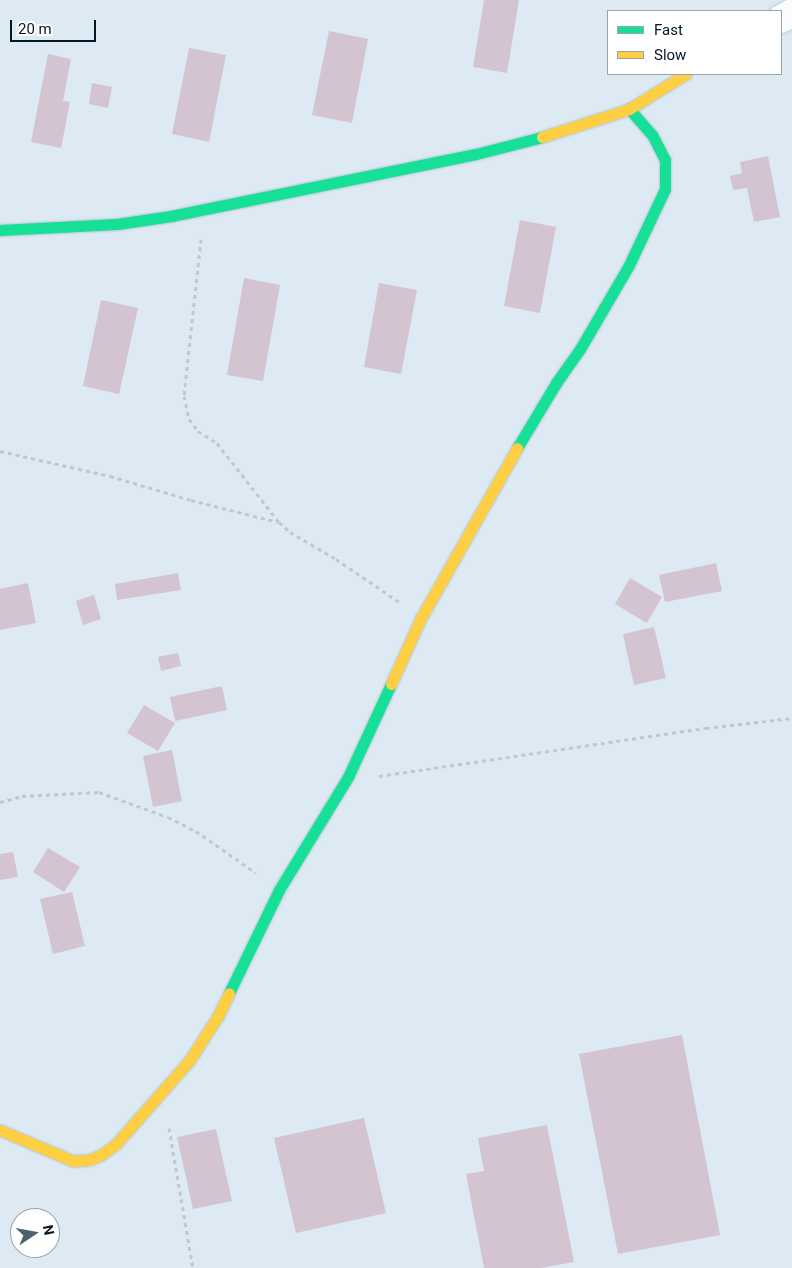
<!DOCTYPE html>
<html>
<head>
<meta charset="utf-8">
<style>
  body { margin:0 }
  #map { position:relative; width:792px; height:1268px; overflow:hidden; background:#ddeaf3; font-family:Roboto,sans-serif }
  div>[style] { position:absolute }
  .building>* { inset:0; background:#d4c3d0 }
  .path>* { height:3px; margin-top:-1.5px; transform-origin:0; background:repeating-linear-gradient(90deg,#c1c8cc 0 4px,transparent 0 8px) }
  .roads { filter:drop-shadow(0 0 1px #b4c5d0) drop-shadow(0 0 1px #b4c5d0) }
  .street>* { height:28px; margin:-14px; padding:0 14px; transform-origin:14px; border-radius:14px; background:#fafcfd }
  .fast>* { height:11px; margin:-5.5px; padding:0 5.5px; transform-origin:5.5px; border-radius:5.5px; background:#16e098 }
  .slow>* { height:11px; margin:-5.5px; padding:0 5.5px; transform-origin:5.5px; border-radius:5.5px; background:#ffcf43 }
  span { translate:-50% -50%; white-space:nowrap; text-align:center; line-height:1.15; -webkit-text-stroke:4px #fff; paint-order:stroke }
  .legend { position:absolute; left:607px; top:10px; width:175px; height:65px; box-sizing:border-box; background:#fff; border:1px solid #99a3a8; margin:0; padding:6px 9px; list-style:none; font-size:15px; color:#011825 }
  .legend li { display:flex; align-items:center; gap:10px; height:25px }
  .legend b { width:25px; border:1px solid #99a3a8 }
  .north { position:absolute; left:10px; top:1208px; width:50px; height:50px; box-sizing:border-box; background:#fff; border:1px solid #99a3a8; border-radius:50%; rotate:78deg; font-size:14px; font-weight:700; line-height:20px; text-align:center; color:#011825 }
  .north::after { content:''; display:block; margin:auto; width:18px; height:22px; background:#4e626d; clip-path:polygon(50% 0,100% 100%,50% 72%,0 100%) }
  .scale { position:absolute; left:10px; top:20px; width:86px; height:22px; box-sizing:border-box; border:2px solid #011825; border-top:0; padding-left:6px; font-size:15px; line-height:18px; white-space:nowrap; color:#011825; -webkit-text-stroke:4px #fff; paint-order:stroke }
</style>
</head>
<body>
<div id="map">
  <div class="building">
    <div style="clip-path:polygon(484px 0,519px 0,507px 73px,473px 67px)"></div>
    <div style="clip-path:polygon(329px 31px,368px 39px,352px 123px,312px 115px)"></div>
    <div style="clip-path:polygon(189px 48px,226px 55px,209px 142px,172px 134px)"></div>
    <div style="clip-path:polygon(48px 54px,71px 59px,63px 101px,70px 102px,61px 148px,31px 142px)"></div>
    <div style="clip-path:polygon(92px 83px,112px 87px,108px 108px,89px 104px)"></div>
    <div style="clip-path:polygon(768px 156px,780px 217px,754px 222px,747px 188px,733px 190px,730px 176px,742px 173px,740px 162px)"></div>
    <div style="clip-path:polygon(520px 220px,556px 227px,540px 313px,504px 306px)"></div>
    <div style="clip-path:polygon(244px 278px,280px 285px,263px 381px,227px 375px)"></div>
    <div style="clip-path:polygon(379px 283px,417px 290px,401px 374px,364px 367px)"></div>
    <div style="clip-path:polygon(101px 300px,138px 308px,119px 394px,83px 386px)"></div>
    <div style="clip-path:polygon(716px 563px,722px 591px,665px 602px,659px 575px)"></div>
    <div style="clip-path:polygon(178px 573px,181px 590px,117px 600px,115px 584px)"></div>
    <div style="clip-path:polygon(630px 578px,662px 597px,647px 623px,615px 604px)"></div>
    <div style="clip-path:polygon(28px 583px,36px 623px,0 630px,0 589px)"></div>
    <div style="clip-path:polygon(94px 595px,101px 619px,83px 625px,76px 601px)"></div>
    <div style="clip-path:polygon(654px 627px,666px 678px,634px 685px,623px 634px)"></div>
    <div style="clip-path:polygon(178px 653px,181px 666px,161px 671px,158px 657px)"></div>
    <div style="clip-path:polygon(222px 686px,227px 710px,175px 721px,170px 697px)"></div>
    <div style="clip-path:polygon(144px 705px,175px 723px,158px 751px,127px 733px)"></div>
    <div style="clip-path:polygon(172px 750px,182px 801px,153px 807px,143px 756px)"></div>
    <div style="clip-path:polygon(48px 848px,80px 867px,64px 892px,33px 872px)"></div>
    <div style="clip-path:polygon(13px 852px,18px 877px,0 880px,0 854px)"></div>
    <div style="clip-path:polygon(72px 892px,85px 946px,53px 954px,40px 899px)"></div>
    <div style="clip-path:polygon(682px 1035px,720px 1235px,618px 1254px,579px 1054px)"></div>
    <div style="clip-path:polygon(364px 1118px,386px 1213px,296px 1233px,274px 1138px)"></div>
    <div style="clip-path:polygon(547px 1125px,574px 1262px,541px 1268px,484px 1268px,466px 1174px,484px 1171px,478px 1138px)"></div>
    <div style="clip-path:polygon(216px 1129px,232px 1201px,193px 1209px,177px 1137px)"></div>
  </div>
  <div class="path">
    <div style="left:201px;top:239px;width:158px;rotate:96.2deg"></div>
    <div style="left:184px;top:396px;width:24px;rotate:78deg"></div>
    <div style="left:189px;top:419px;width:15px;rotate:53deg"></div>
    <div style="left:198px;top:431px;width:22px;rotate:32deg"></div>
    <div style="left:217px;top:443px;width:100px;rotate:51.9deg"></div>
    <div style="left:279px;top:522px;width:15px;rotate:42deg"></div>
    <div style="left:290px;top:532px;width:53px;rotate:30.4deg"></div>
    <div style="left:336px;top:559px;width:76px;rotate:34.3deg"></div>
    <div style="left:0;top:451px;width:113px;rotate:12.8deg"></div>
    <div style="left:110px;top:476px;width:84px;rotate:16.5deg"></div>
    <div style="left:191px;top:500px;width:90px;rotate:14.2deg"></div>
    <div style="left:379px;top:776px;width:331px;rotate:-8.4deg"></div>
    <div style="left:706px;top:728px;width:87px;rotate:-6.6deg"></div>
    <div style="left:0;top:802px;width:23px;rotate:-15deg"></div>
    <div style="left:22px;top:796px;width:77px;rotate:-3deg"></div>
    <div style="left:99px;top:792px;width:73px;rotate:19.9deg"></div>
    <div style="left:168px;top:817px;width:31px;rotate:27deg"></div>
    <div style="left:196px;top:831px;width:73px;rotate:35deg"></div>
    <div style="left:169px;top:1128px;width:142px;rotate:80.3deg"></div>
  </div>
  <div class="roads">
    <div class="street">
      <div style="left:781px;top:19px;width:13px;rotate:-29deg"></div>
    </div>
    <div class="fast">
      <div style="left:0;top:230px;width:117px;rotate:-2.9deg"></div>
      <div style="left:117px;top:224px;width:55px;rotate:-8.4deg"></div>
      <div style="left:171px;top:216px;width:311px;rotate:-11.5deg"></div>
      <div style="left:476px;top:154px;width:68px;rotate:-14.4deg"></div>
      <div style="left:517px;top:448px;width:76px;rotate:-59deg"></div>
      <div style="left:556px;top:383px;width:42px;rotate:-54.8deg"></div>
      <div style="left:580px;top:349px;width:97px;rotate:-59.7deg"></div>
      <div style="left:629px;top:265px;width:84px;rotate:-64.7deg"></div>
      <div style="left:665px;top:189px;width:29px;rotate:-90deg"></div>
      <div style="left:665px;top:160px;width:28px;rotate:-117deg"></div>
      <div style="left:652px;top:135px;width:35px;rotate:-131deg"></div>
      <div style="left:229px;top:993px;width:114px;rotate:-64.1deg"></div>
      <div style="left:279px;top:890px;width:132px;rotate:-58.6deg"></div>
      <div style="left:348px;top:777px;width:102px;rotate:-65.2deg"></div>
    </div>
    <div class="slow">
      <div style="left:542px;top:137px;width:91px;rotate:-17.8deg"></div>
      <div style="left:629px;top:109px;width:67px;rotate:-31.6deg"></div>
      <div style="left:391px;top:684px;width:72px;rotate:-65.6deg"></div>
      <div style="left:421px;top:618px;width:195px;rotate:-60.5deg"></div>
      <div style="left:0;top:1130px;width:79px;rotate:23deg"></div>
      <div style="left:73px;top:1161px;width:16px;rotate:-4deg"></div>
      <div style="left:89px;top:1160px;width:13px;rotate:-23deg"></div>
      <div style="left:101px;top:1155px;width:19px;rotate:-36deg"></div>
      <div style="left:116px;top:1144px;width:111px;rotate:-48.7deg"></div>
      <div style="left:189px;top:1061px;width:54px;rotate:-57.2deg"></div>
      <div style="left:218px;top:1016px;width:25px;rotate:-64deg"></div>
    </div>
  </div>
  <ul class="legend">
  <li><b style="height:6px;background:#16e098"></b>Fast</li>
  <li><b style="height:6px;background:#ffcf43"></b>Slow</li>
  </ul>
  <div class="north">N</div>
  <div class="scale">20 m</div>
</div>
</body>
</html>
